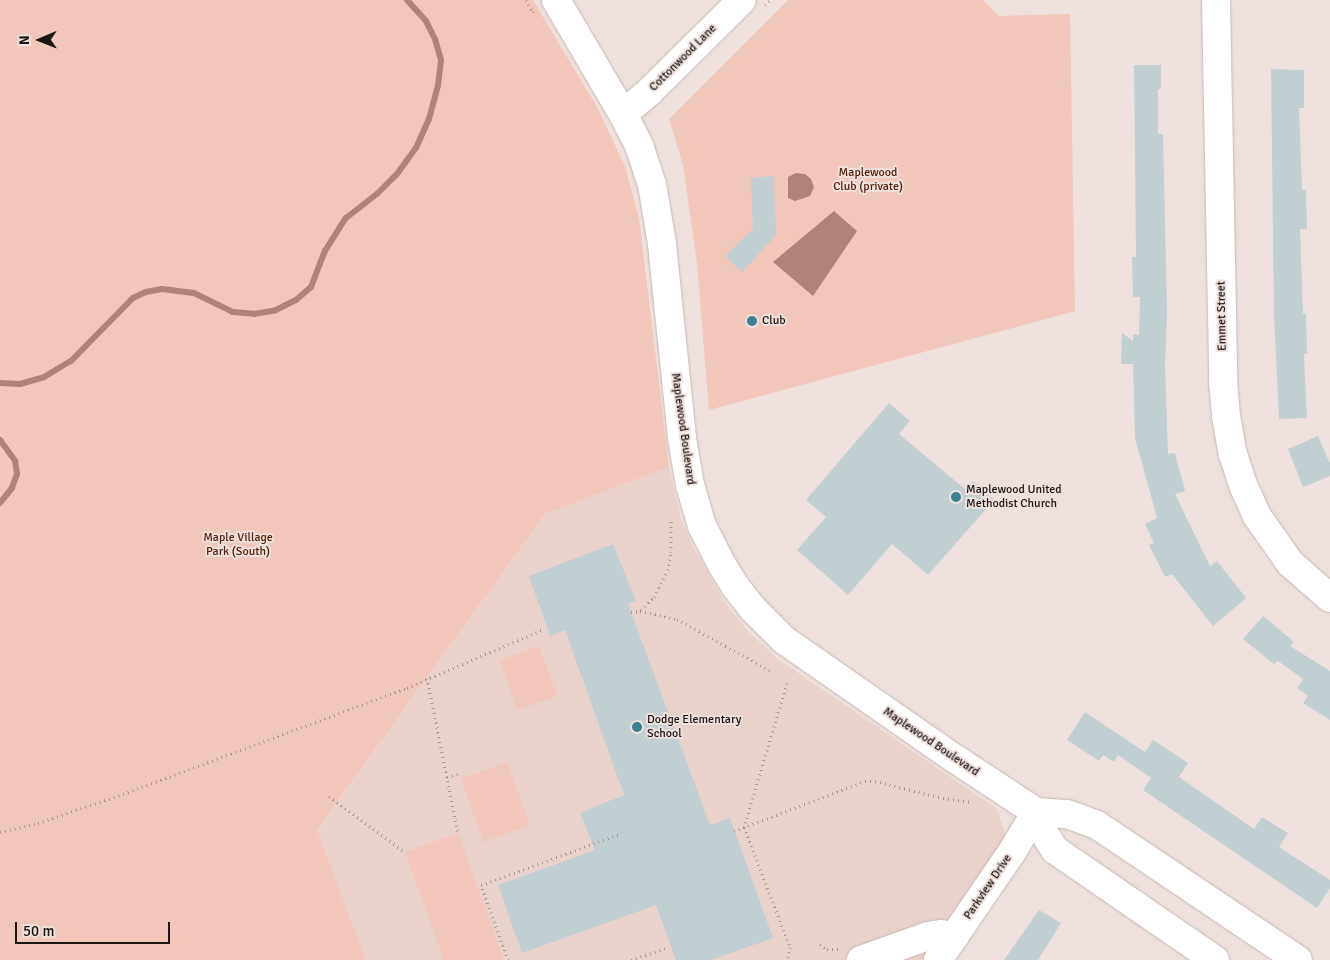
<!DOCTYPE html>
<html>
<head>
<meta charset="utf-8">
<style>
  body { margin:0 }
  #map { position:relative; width:1330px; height:960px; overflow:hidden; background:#eee0dc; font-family:Signika,sans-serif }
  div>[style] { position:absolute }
  .built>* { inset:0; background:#e8d2cb }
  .green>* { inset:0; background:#f0c7ba }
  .water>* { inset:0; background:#af8375 }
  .stream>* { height:6px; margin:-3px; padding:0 3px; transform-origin:3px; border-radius:3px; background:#af8375 }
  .building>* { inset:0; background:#c1cfd3 }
  .path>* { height:3px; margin-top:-1.5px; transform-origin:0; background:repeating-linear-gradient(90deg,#a09693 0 1px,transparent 0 5px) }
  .roads { filter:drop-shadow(0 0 1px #c6b9b4) drop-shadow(0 0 1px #c6b9b4) }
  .minor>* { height:28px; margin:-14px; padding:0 14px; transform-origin:14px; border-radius:14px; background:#fff }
  .dots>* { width:14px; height:14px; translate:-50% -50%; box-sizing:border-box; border:2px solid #eee0dc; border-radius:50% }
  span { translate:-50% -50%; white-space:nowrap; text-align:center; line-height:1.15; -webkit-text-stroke:4px #eee0dc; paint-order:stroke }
  .street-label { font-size:12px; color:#1a1614 }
  .park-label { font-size:12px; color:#58200d }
  .poi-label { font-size:12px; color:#1a1614 }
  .left { translate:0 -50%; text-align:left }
  .north { position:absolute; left:15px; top:15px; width:50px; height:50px; -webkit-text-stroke:4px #eee0dc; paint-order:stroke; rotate:269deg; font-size:14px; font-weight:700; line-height:20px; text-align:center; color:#1a1614 }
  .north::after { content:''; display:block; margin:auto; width:18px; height:22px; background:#1a1614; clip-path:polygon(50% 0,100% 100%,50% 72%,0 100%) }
  .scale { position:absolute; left:15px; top:922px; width:155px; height:22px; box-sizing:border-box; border:2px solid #1a1614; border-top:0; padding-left:6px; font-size:15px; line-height:18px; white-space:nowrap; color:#1a1614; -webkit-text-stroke:4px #eee0dc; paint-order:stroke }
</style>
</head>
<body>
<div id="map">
  <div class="built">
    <div style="clip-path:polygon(669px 467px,681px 519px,693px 547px,726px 604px,747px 630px,775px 657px,997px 809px,1006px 836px,925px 960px,366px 960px,317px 831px,545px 514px)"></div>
  </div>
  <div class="green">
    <div style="clip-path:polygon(0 0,533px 0,597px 107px,625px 166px,639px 218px,669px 467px,545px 514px,317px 830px,366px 960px,0 960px)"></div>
    <div style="clip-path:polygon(788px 0,983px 0,999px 16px,1070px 14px,1075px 311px,709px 410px,697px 263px,683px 165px,669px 119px)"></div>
    <div style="clip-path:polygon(539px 646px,557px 696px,517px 710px,500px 660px)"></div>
    <div style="clip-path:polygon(507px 762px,530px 825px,483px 842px,461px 779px)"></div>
    <div style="clip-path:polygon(458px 833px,504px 960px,444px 960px,405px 852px)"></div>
  </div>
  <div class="water">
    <div style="clip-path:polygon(796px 173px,805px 174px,811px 179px,814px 187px,810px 196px,795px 201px,788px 198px,788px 177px)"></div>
    <div style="clip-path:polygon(834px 211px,857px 231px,813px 296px,773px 262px)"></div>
  </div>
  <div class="stream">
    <div style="left:0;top:383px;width:20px;rotate:3deg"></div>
    <div style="left:20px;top:384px;width:25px;rotate:-16deg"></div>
    <div style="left:44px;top:377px;width:31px;rotate:-31deg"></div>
    <div style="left:71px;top:361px;width:88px;rotate:-45.5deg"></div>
    <div style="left:133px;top:298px;width:14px;rotate:-25deg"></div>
    <div style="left:146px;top:292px;width:16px;rotate:-11deg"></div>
    <div style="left:162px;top:289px;width:32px;rotate:7deg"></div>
    <div style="left:194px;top:293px;width:43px;rotate:26deg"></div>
    <div style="left:233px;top:312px;width:21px;rotate:5deg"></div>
    <div style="left:254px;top:314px;width:22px;rotate:-10deg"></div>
    <div style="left:276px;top:310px;width:22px;rotate:-27deg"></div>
    <div style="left:296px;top:300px;width:20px;rotate:-41deg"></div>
    <div style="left:311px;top:287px;width:39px;rotate:-69deg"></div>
    <div style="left:325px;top:251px;width:39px;rotate:-58deg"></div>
    <div style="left:346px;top:218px;width:39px;rotate:-38deg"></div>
    <div style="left:377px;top:194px;width:28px;rotate:-45deg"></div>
    <div style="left:397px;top:174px;width:32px;rotate:-54deg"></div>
    <div style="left:416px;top:148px;width:32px;rotate:-66deg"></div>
    <div style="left:429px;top:119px;width:35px;rotate:-75deg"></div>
    <div style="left:438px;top:85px;width:25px;rotate:-83deg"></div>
    <div style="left:441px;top:60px;width:22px;rotate:-106deg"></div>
    <div style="left:435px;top:39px;width:20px;rotate:-117deg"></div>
    <div style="left:426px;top:21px;width:28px;rotate:-132deg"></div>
    <div style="left:0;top:440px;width:26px;rotate:54deg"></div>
    <div style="left:15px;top:461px;width:13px;rotate:81deg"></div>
    <div style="left:17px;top:474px;width:15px;rotate:110deg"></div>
    <div style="left:12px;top:488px;width:19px;rotate:129deg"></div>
  </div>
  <div class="building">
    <div style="clip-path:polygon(1134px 65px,1161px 65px,1161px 89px,1158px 89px,1158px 134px,1163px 134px,1167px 312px,1165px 365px,1168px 454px,1175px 453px,1185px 491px,1175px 494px,1210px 566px,1217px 561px,1246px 598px,1213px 626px,1172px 574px,1165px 577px,1149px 545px,1154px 543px,1145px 524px,1157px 518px,1135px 438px,1133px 364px,1121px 364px,1122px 333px,1133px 341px,1133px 334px,1139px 335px,1140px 297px,1133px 297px,1132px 257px,1136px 257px)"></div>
    <div style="clip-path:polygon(1271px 69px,1304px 70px,1304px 108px,1299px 108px,1302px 190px,1306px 190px,1307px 229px,1300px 229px,1303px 314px,1306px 313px,1307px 354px,1304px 354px,1307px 418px,1279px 419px,1274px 315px)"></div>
    <div style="clip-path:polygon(774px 176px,776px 235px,742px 272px,725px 256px,753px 229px,751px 178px)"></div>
    <div style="clip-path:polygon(889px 403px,910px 421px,899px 434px,966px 490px,973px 481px,994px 500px,928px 575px,892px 544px,848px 595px,797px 550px,826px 517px,806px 500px)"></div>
    <div style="clip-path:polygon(1318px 436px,1330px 464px,1330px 476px,1303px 487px,1288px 449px)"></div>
    <div style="clip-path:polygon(613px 544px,636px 601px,628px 604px,710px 825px,730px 818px,773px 938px,711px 960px,676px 960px,656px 905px,522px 953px,498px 885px,595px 850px,580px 813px,624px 795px,565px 630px,550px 636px,529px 576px)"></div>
    <div style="clip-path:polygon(1263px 616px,1294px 642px,1290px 646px,1330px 671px,1330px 720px,1303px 703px,1308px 696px,1297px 688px,1303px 679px,1278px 661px,1274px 664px,1243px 639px)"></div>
    <div style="clip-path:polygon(1085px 712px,1145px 752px,1153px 740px,1188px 763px,1179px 777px,1254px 829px,1262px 817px,1288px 833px,1279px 847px,1330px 880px,1330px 888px,1317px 908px,1143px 790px,1151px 778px,1118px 755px,1114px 762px,1103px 755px,1099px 761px,1067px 740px)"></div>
    <div style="clip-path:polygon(1039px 910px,1061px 923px,1038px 960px,1004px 960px)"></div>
  </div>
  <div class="path">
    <div style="left:526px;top:0;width:14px;rotate:60deg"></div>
    <div style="left:533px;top:12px;width:3px;rotate:-45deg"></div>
    <div style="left:765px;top:5px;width:8px;rotate:-40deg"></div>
    <div style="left:641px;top:610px;width:18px;rotate:-45deg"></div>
    <div style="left:654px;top:597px;width:30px;rotate:-63deg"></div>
    <div style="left:668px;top:570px;width:18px;rotate:-81deg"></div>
    <div style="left:671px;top:552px;width:32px;rotate:-90deg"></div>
    <div style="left:631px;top:612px;width:9px;rotate:-6deg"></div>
    <div style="left:640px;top:611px;width:38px;rotate:12deg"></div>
    <div style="left:677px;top:619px;width:107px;rotate:29deg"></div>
    <div style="left:427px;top:678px;width:158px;rotate:78.7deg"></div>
    <div style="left:787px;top:683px;width:150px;rotate:106.6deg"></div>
    <div style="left:744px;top:827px;width:129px;rotate:69deg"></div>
    <div style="left:790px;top:947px;width:13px;rotate:99deg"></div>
    <div style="left:447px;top:777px;width:14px;rotate:-17deg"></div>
    <div style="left:329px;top:796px;width:94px;rotate:36.4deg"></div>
    <div style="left:734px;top:831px;width:140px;rotate:-20.9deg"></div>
    <div style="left:865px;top:781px;width:10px"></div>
    <div style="left:875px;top:781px;width:70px;rotate:14deg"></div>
    <div style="left:943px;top:798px;width:30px;rotate:8deg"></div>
    <div style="left:0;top:832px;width:39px;rotate:-13deg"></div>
    <div style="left:38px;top:823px;width:90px;rotate:-18.8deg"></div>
    <div style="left:123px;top:794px;width:303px;rotate:-20.5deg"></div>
    <div style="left:407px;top:688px;width:149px;rotate:-23.3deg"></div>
    <div style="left:820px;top:944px;width:9px;rotate:36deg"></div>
    <div style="left:827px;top:949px;width:13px"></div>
    <div style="left:508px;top:960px;width:80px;rotate:-109.8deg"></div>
    <div style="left:481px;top:885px;width:150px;rotate:-20.2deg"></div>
    <div style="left:631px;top:960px;width:36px;rotate:-19deg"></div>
  </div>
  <div class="roads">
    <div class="minor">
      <div style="left:556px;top:0;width:132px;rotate:59.6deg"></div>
      <div style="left:623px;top:114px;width:38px;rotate:63deg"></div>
      <div style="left:640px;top:148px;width:38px;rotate:72deg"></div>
      <div style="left:652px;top:184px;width:61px;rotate:80.5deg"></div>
      <div style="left:662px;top:244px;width:195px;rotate:84.1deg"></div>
      <div style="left:682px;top:438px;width:48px;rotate:80.3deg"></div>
      <div style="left:690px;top:485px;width:43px;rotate:73.7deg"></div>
      <div style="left:702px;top:526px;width:44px;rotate:62.9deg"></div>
      <div style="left:722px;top:565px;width:25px;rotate:58deg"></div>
      <div style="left:735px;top:586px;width:29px;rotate:52deg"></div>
      <div style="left:753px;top:609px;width:44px;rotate:45deg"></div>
      <div style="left:784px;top:640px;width:207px;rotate:34.8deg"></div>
      <div style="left:954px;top:758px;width:98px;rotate:33.4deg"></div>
      <div style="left:1036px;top:812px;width:31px;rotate:4deg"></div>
      <div style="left:1067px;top:814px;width:32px;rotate:20deg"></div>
      <div style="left:1097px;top:825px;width:242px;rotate:33.9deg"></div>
      <div style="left:1216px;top:0;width:381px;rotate:88.9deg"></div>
      <div style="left:1223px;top:381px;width:35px;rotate:85deg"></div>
      <div style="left:1226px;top:416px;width:39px;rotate:80deg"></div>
      <div style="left:1233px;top:454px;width:35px;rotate:72deg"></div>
      <div style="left:1244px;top:487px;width:32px;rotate:66deg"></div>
      <div style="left:1257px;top:516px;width:57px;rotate:54.9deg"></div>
      <div style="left:1290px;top:563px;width:53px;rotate:41.2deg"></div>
      <div style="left:623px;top:114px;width:35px;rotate:-40deg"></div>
      <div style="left:650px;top:91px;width:129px;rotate:-44.7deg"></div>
      <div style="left:1036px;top:812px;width:19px;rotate:72deg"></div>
      <div style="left:1042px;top:830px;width:24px;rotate:57deg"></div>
      <div style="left:1055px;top:850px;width:194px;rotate:34.5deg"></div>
      <div style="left:861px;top:960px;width:71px;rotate:-19.7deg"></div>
      <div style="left:928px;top:936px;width:13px;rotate:-9deg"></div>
      <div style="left:941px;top:934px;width:14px;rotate:8deg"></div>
      <div style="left:938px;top:960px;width:131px;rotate:-55.6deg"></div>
      <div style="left:1012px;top:852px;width:47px;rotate:-59deg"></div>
    </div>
  </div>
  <div class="dots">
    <div style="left:752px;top:321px;background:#3d7f91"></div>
    <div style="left:956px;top:497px;background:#3d7f91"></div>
    <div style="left:637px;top:727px;background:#3d7f91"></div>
  </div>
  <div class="street-label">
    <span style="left:683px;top:58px;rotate:-45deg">Cottonwood Lane</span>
    <span style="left:1222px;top:316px;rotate:-91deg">Emmet Street</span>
    <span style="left:683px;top:429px;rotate:82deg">Maplewood Boulevard</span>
    <span style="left:931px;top:742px;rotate:34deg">Maplewood Boulevard</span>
    <span style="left:988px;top:887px;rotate:-56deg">Parkview Drive</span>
  </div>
  <div class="park-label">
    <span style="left:868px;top:180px">Maplewood<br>Club (private)</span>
    <span style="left:238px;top:545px">Maple Village<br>Park (South)</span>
  </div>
  <div class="poi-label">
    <span class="left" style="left:762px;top:321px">Club</span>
    <span class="left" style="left:966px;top:497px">Maplewood United<br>Methodist Church</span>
    <span class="left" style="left:647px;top:727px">Dodge Elementary<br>School</span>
  </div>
  <div class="north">N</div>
  <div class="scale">50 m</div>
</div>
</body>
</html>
